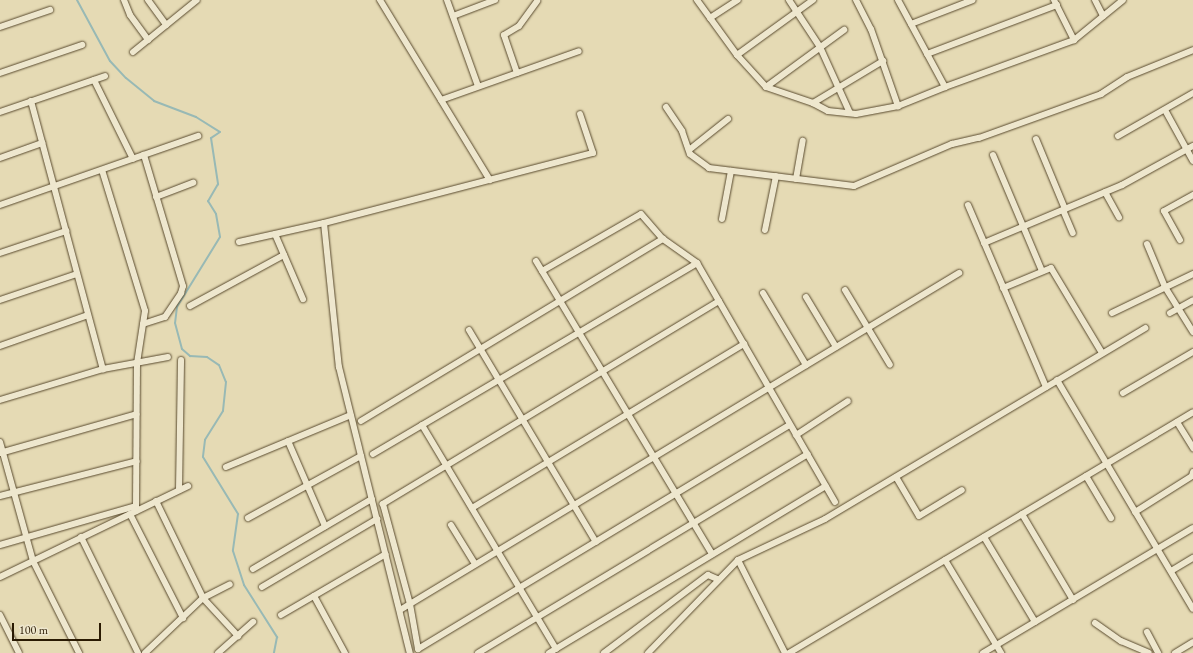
<!DOCTYPE html>
<html>
<head>
<meta charset="utf-8">
<style>
  body { margin:0 }
  #map { position:relative; width:1193px; height:653px; overflow:hidden; background:#e5dab4; font-family:"EB Garamond",serif }
  div>[style] { position:absolute }
  .stream>* { height:2px; margin:-1px; padding:0 1px; transform-origin:1px; border-radius:1px; background:#98b9b5 }
  .roads { filter:drop-shadow(0 0 1px #594a2e) drop-shadow(0 0 1px #594a2e) }
  .minor>* { height:6px; margin:-3px; padding:0 3px; transform-origin:3px; border-radius:3px; background:#eee7ce }
  span { translate:-50% -50%; white-space:nowrap; text-align:center; line-height:1.15; -webkit-text-stroke:3px #eee7ce; paint-order:stroke }
  .scale { position:absolute; left:12px; top:623px; width:89px; height:18px; box-sizing:border-box; border:2px solid #2a1a02; border-top:0; padding-left:5px; font-size:12px; line-height:14px; white-space:nowrap; color:#2a1a02; -webkit-text-stroke:3px #eee7ce; paint-order:stroke }
</style>
</head>
<body>
<div id="map">
  <div class="stream">
    <div style="left:77px;top:0;width:69px;rotate:61.6deg"></div>
    <div style="left:110px;top:61px;width:23px;rotate:47deg"></div>
    <div style="left:126px;top:78px;width:36px;rotate:39deg"></div>
    <div style="left:154px;top:101px;width:45px;rotate:20.9deg"></div>
    <div style="left:196px;top:117px;width:28px;rotate:32deg"></div>
    <div style="left:220px;top:132px;width:11px;rotate:146deg"></div>
    <div style="left:211px;top:138px;width:47px;rotate:81.3deg"></div>
    <div style="left:218px;top:184px;width:20px;rotate:120deg"></div>
    <div style="left:208px;top:201px;width:15px;rotate:58deg"></div>
    <div style="left:216px;top:214px;width:23px;rotate:80deg"></div>
    <div style="left:220px;top:237px;width:82px;rotate:121.6deg"></div>
    <div style="left:177px;top:307px;width:16px;rotate:97deg"></div>
    <div style="left:175px;top:323px;width:27px;rotate:75deg"></div>
    <div style="left:182px;top:349px;width:11px;rotate:41deg"></div>
    <div style="left:190px;top:356px;width:17px;rotate:3deg"></div>
    <div style="left:207px;top:357px;width:14px;rotate:34deg"></div>
    <div style="left:219px;top:365px;width:18px;rotate:68deg"></div>
    <div style="left:226px;top:382px;width:29px;rotate:96deg"></div>
    <div style="left:223px;top:411px;width:34px;rotate:122deg"></div>
    <div style="left:205px;top:440px;width:17px;rotate:97deg"></div>
    <div style="left:203px;top:457px;width:67px;rotate:58.4deg"></div>
    <div style="left:238px;top:514px;width:37px;rotate:98deg"></div>
    <div style="left:233px;top:551px;width:36px;rotate:72deg"></div>
    <div style="left:244px;top:585px;width:62px;rotate:57.6deg"></div>
    <div style="left:277px;top:637px;width:16px;rotate:101deg"></div>
  </div>
  <div class="roads">
    <div class="minor">
      <div style="left:124px;top:0;width:16px;rotate:68deg"></div>
      <div style="left:130px;top:15px;width:31px;rotate:54deg"></div>
      <div style="left:148px;top:0;width:31px;rotate:54deg"></div>
      <div style="left:380px;top:0;width:211px;rotate:58.6deg"></div>
      <div style="left:447px;top:0;width:91px;rotate:70.2deg"></div>
      <div style="left:697px;top:0;width:68px;rotate:54deg"></div>
      <div style="left:737px;top:55px;width:43px;rotate:47.8deg"></div>
      <div style="left:766px;top:87px;width:50px;rotate:18.8deg"></div>
      <div style="left:813px;top:103px;width:17px;rotate:28deg"></div>
      <div style="left:828px;top:111px;width:28px;rotate:6deg"></div>
      <div style="left:856px;top:114px;width:43px;rotate:-10.8deg"></div>
      <div style="left:898px;top:106px;width:51px;rotate:-22deg"></div>
      <div style="left:945px;top:87px;width:137px;rotate:-20deg"></div>
      <div style="left:1074px;top:40px;width:63px;rotate:-39.2deg"></div>
      <div style="left:789px;top:0;width:56px;rotate:56.6deg"></div>
      <div style="left:820px;top:47px;width:72px;rotate:65.6deg"></div>
      <div style="left:856px;top:0;width:33px;rotate:63deg"></div>
      <div style="left:871px;top:29px;width:82px;rotate:70.7deg"></div>
      <div style="left:898px;top:0;width:99px;rotate:61.6deg"></div>
      <div style="left:1054px;top:0;width:45px;rotate:63.4deg"></div>
      <div style="left:1095px;top:0;width:18px;rotate:63deg"></div>
      <div style="left:453px;top:16px;width:45px;rotate:-20.9deg"></div>
      <div style="left:710px;top:18px;width:33px;rotate:-33deg"></div>
      <div style="left:911px;top:24px;width:66px;rotate:-21.2deg"></div>
      <div style="left:0;top:27px;width:53px;rotate:-18.8deg"></div>
      <div style="left:133px;top:52px;width:82px;rotate:-39.1deg"></div>
      <div style="left:927px;top:54px;width:139px;rotate:-20.7deg"></div>
      <div style="left:737px;top:55px;width:94px;rotate:-35.9deg"></div>
      <div style="left:0;top:73px;width:87px;rotate:-18.9deg"></div>
      <div style="left:517px;top:73px;width:40px;rotate:-108.9deg"></div>
      <div style="left:504px;top:35px;width:17px;rotate:-31deg"></div>
      <div style="left:519px;top:26px;width:31px;rotate:-54deg"></div>
      <div style="left:94px;top:80px;width:88px;rotate:63.7deg"></div>
      <div style="left:766px;top:87px;width:97px;rotate:-36.2deg"></div>
      <div style="left:441px;top:100px;width:146px;rotate:-19.5deg"></div>
      <div style="left:31px;top:101px;width:278px;rotate:75deg"></div>
      <div style="left:813px;top:103px;width:82px;rotate:-31deg"></div>
      <div style="left:666px;top:107px;width:29px;rotate:56deg"></div>
      <div style="left:682px;top:131px;width:24px;rotate:71deg"></div>
      <div style="left:690px;top:154px;width:24px;rotate:36deg"></div>
      <div style="left:709px;top:168px;width:146px;rotate:7.1deg"></div>
      <div style="left:854px;top:186px;width:107px;rotate:-23.2deg"></div>
      <div style="left:952px;top:144px;width:28px;rotate:-13deg"></div>
      <div style="left:979px;top:138px;width:130px;rotate:-19.8deg"></div>
      <div style="left:1101px;top:94px;width:31px;rotate:-33deg"></div>
      <div style="left:1127px;top:77px;width:71px;rotate:-22.2deg"></div>
      <div style="left:1165px;top:110px;width:58px;rotate:61.2deg"></div>
      <div style="left:0;top:112px;width:111px;rotate:-18.9deg"></div>
      <div style="left:1118px;top:136px;width:86px;rotate:-29.8deg"></div>
      <div style="left:1036px;top:139px;width:76px;rotate:67.5deg"></div>
      <div style="left:689px;top:150px;width:50px;rotate:-38.5deg"></div>
      <div style="left:993px;top:155px;width:126px;rotate:67.1deg"></div>
      <div style="left:0;top:158px;width:45px;rotate:-19.7deg"></div>
      <div style="left:102px;top:170px;width:147px;rotate:73deg"></div>
      <div style="left:145px;top:311px;width:53px;rotate:98.7deg"></div>
      <div style="left:137px;top:363px;width:148px;rotate:90.4deg"></div>
      <div style="left:796px;top:179px;width:39px;rotate:-80deg"></div>
      <div style="left:1105px;top:192px;width:29px;rotate:61deg"></div>
      <div style="left:156px;top:197px;width:40px;rotate:-21deg"></div>
      <div style="left:0;top:205px;width:210px;rotate:-19.2deg"></div>
      <div style="left:968px;top:205px;width:198px;rotate:66.8deg"></div>
      <div style="left:1063px;top:210px;width:25px;rotate:67deg"></div>
      <div style="left:722px;top:219px;width:49px;rotate:-79.4deg"></div>
      <div style="left:324px;top:223px;width:145px;rotate:84.1deg"></div>
      <div style="left:339px;top:367px;width:295px;rotate:76.1deg"></div>
      <div style="left:765px;top:230px;width:55px;rotate:-78.5deg"></div>
      <div style="left:275px;top:234px;width:71px;rotate:66.7deg"></div>
      <div style="left:1180px;top:240px;width:33px;rotate:-119deg"></div>
      <div style="left:1164px;top:211px;width:33px;rotate:-29deg"></div>
      <div style="left:239px;top:242px;width:87px;rotate:-12.6deg"></div>
      <div style="left:324px;top:223px;width:278px;rotate:-14.6deg"></div>
      <div style="left:593px;top:153px;width:41px;rotate:-108.4deg"></div>
      <div style="left:984px;top:243px;width:150px;rotate:-22.8deg"></div>
      <div style="left:1122px;top:185px;width:81px;rotate:-28.8deg"></div>
      <div style="left:1147px;top:244px;width:47px;rotate:67.3deg"></div>
      <div style="left:1165px;top:287px;width:53px;rotate:58.1deg"></div>
      <div style="left:0;top:253px;width:70px;rotate:-18.4deg"></div>
      <div style="left:536px;top:261px;width:342px;rotate:59deg"></div>
      <div style="left:542px;top:271px;width:114px;rotate:-29.9deg"></div>
      <div style="left:641px;top:214px;width:33px;rotate:49deg"></div>
      <div style="left:663px;top:239px;width:42px;rotate:35.2deg"></div>
      <div style="left:697px;top:263px;width:276px;rotate:60deg"></div>
      <div style="left:1003px;top:288px;width:52px;rotate:-22.6deg"></div>
      <div style="left:1051px;top:268px;width:99px;rotate:59deg"></div>
      <div style="left:845px;top:290px;width:87px;rotate:59deg"></div>
      <div style="left:763px;top:293px;width:84px;rotate:59.2deg"></div>
      <div style="left:806px;top:297px;width:58px;rotate:59deg"></div>
      <div style="left:0;top:300px;width:81px;rotate:-18.7deg"></div>
      <div style="left:719px;top:301px;width:393px;rotate:148.9deg"></div>
      <div style="left:383px;top:504px;width:104px;rotate:74.9deg"></div>
      <div style="left:410px;top:604px;width:46px;rotate:79.9deg"></div>
      <div style="left:418px;top:649px;width:434px;rotate:-31.1deg"></div>
      <div style="left:190px;top:306px;width:107px;rotate:-28.5deg"></div>
      <div style="left:1112px;top:313px;width:90px;rotate:-25.7deg"></div>
      <div style="left:1170px;top:313px;width:26px;rotate:-29deg"></div>
      <div style="left:143px;top:324px;width:23px;rotate:-18deg"></div>
      <div style="left:165px;top:317px;width:29px;rotate:-56deg"></div>
      <div style="left:181px;top:293px;width:7px;rotate:-74deg"></div>
      <div style="left:183px;top:286px;width:137px;rotate:-106.6deg"></div>
      <div style="left:469px;top:330px;width:247px;rotate:59.1deg"></div>
      <div style="left:0;top:346px;width:93px;rotate:-19.4deg"></div>
      <div style="left:1057px;top:380px;width:266px;rotate:59.3deg"></div>
      <div style="left:1123px;top:393px;width:81px;rotate:-30.4deg"></div>
      <div style="left:0;top:400px;width:108px;rotate:-16.8deg"></div>
      <div style="left:103px;top:369px;width:66px;rotate:-10.5deg"></div>
      <div style="left:361px;top:421px;width:353px;rotate:-31.1deg"></div>
      <div style="left:1177px;top:422px;width:31px;rotate:58deg"></div>
      <div style="left:422px;top:425px;width:261px;rotate:59.1deg"></div>
      <div style="left:796px;top:435px;width:62px;rotate:-33.2deg"></div>
      <div style="left:288px;top:441px;width:93px;rotate:66.5deg"></div>
      <div style="left:0;top:442px;width:123px;rotate:74.5deg"></div>
      <div style="left:33px;top:561px;width:103px;rotate:63.4deg"></div>
      <div style="left:0;top:453px;width:142px;rotate:-15.9deg"></div>
      <div style="left:373px;top:454px;width:376px;rotate:-30.5deg"></div>
      <div style="left:226px;top:467px;width:135px;rotate:-22.6deg"></div>
      <div style="left:1086px;top:476px;width:49px;rotate:59.2deg"></div>
      <div style="left:896px;top:477px;width:45px;rotate:59.5deg"></div>
      <div style="left:919px;top:516px;width:50px;rotate:-31.2deg"></div>
      <div style="left:179px;top:490px;width:130px;rotate:-89.1deg"></div>
      <div style="left:0;top:496px;width:141px;rotate:-14.3deg"></div>
      <div style="left:156px;top:501px;width:108px;rotate:64.1deg"></div>
      <div style="left:203px;top:598px;width:52px;rotate:47.4deg"></div>
      <div style="left:472px;top:508px;width:318px;rotate:-31.1deg"></div>
      <div style="left:1135px;top:512px;width:67px;rotate:-32.3deg"></div>
      <div style="left:1192px;top:476px;width:4px;rotate:-76deg"></div>
      <div style="left:130px;top:514px;width:117px;rotate:63deg"></div>
      <div style="left:1022px;top:514px;width:100px;rotate:59.3deg"></div>
      <div style="left:248px;top:518px;width:129px;rotate:-28.8deg"></div>
      <div style="left:451px;top:525px;width:46px;rotate:58.4deg"></div>
      <div style="left:81px;top:537px;width:129px;rotate:63.8deg"></div>
      <div style="left:984px;top:537px;width:99px;rotate:59deg"></div>
      <div style="left:0;top:545px;width:141px;rotate:-16deg"></div>
      <div style="left:738px;top:560px;width:104px;rotate:63.2deg"></div>
      <div style="left:945px;top:560px;width:109px;rotate:58.9deg"></div>
      <div style="left:253px;top:569px;width:138px;rotate:-30.5deg"></div>
      <div style="left:1171px;top:571px;width:26px;rotate:-31deg"></div>
      <div style="left:0;top:577px;width:209px;rotate:-25.8deg"></div>
      <div style="left:262px;top:587px;width:134px;rotate:-30.6deg"></div>
      <div style="left:314px;top:596px;width:65px;rotate:61.5deg"></div>
      <div style="left:400px;top:610px;width:653px;rotate:-31.08deg"></div>
      <div style="left:0;top:615px;width:42px;rotate:63.4deg"></div>
      <div style="left:281px;top:615px;width:121px;rotate:-30.2deg"></div>
      <div style="left:1095px;top:623px;width:32px;rotate:35deg"></div>
      <div style="left:1121px;top:641px;width:30px;rotate:23deg"></div>
      <div style="left:1147px;top:632px;width:24px;rotate:62deg"></div>
      <div style="left:145px;top:653px;width:80px;rotate:-43.5deg"></div>
      <div style="left:203px;top:598px;width:30px;rotate:-27deg"></div>
      <div style="left:218px;top:653px;width:47px;rotate:-41.5deg"></div>
      <div style="left:478px;top:653px;width:385px;rotate:-31.1deg"></div>
      <div style="left:549px;top:653px;width:323px;rotate:-31.1deg"></div>
      <div style="left:604px;top:653px;width:130px;rotate:-36.9deg"></div>
      <div style="left:708px;top:575px;width:10px;rotate:24deg"></div>
      <div style="left:648px;top:653px;width:129px;rotate:-45.9deg"></div>
      <div style="left:738px;top:560px;width:96px;rotate:-25.2deg"></div>
      <div style="left:825px;top:519px;width:373px;rotate:-30.8deg"></div>
      <div style="left:789px;top:653px;width:470px;rotate:-30.8deg"></div>
      <div style="left:983px;top:653px;width:244px;rotate:-30.8deg"></div>
      <div style="left:1175px;top:653px;width:21px;rotate:-31deg"></div>
    </div>
  </div>
  <div class="scale">100 m</div>
</div>
</body>
</html>
